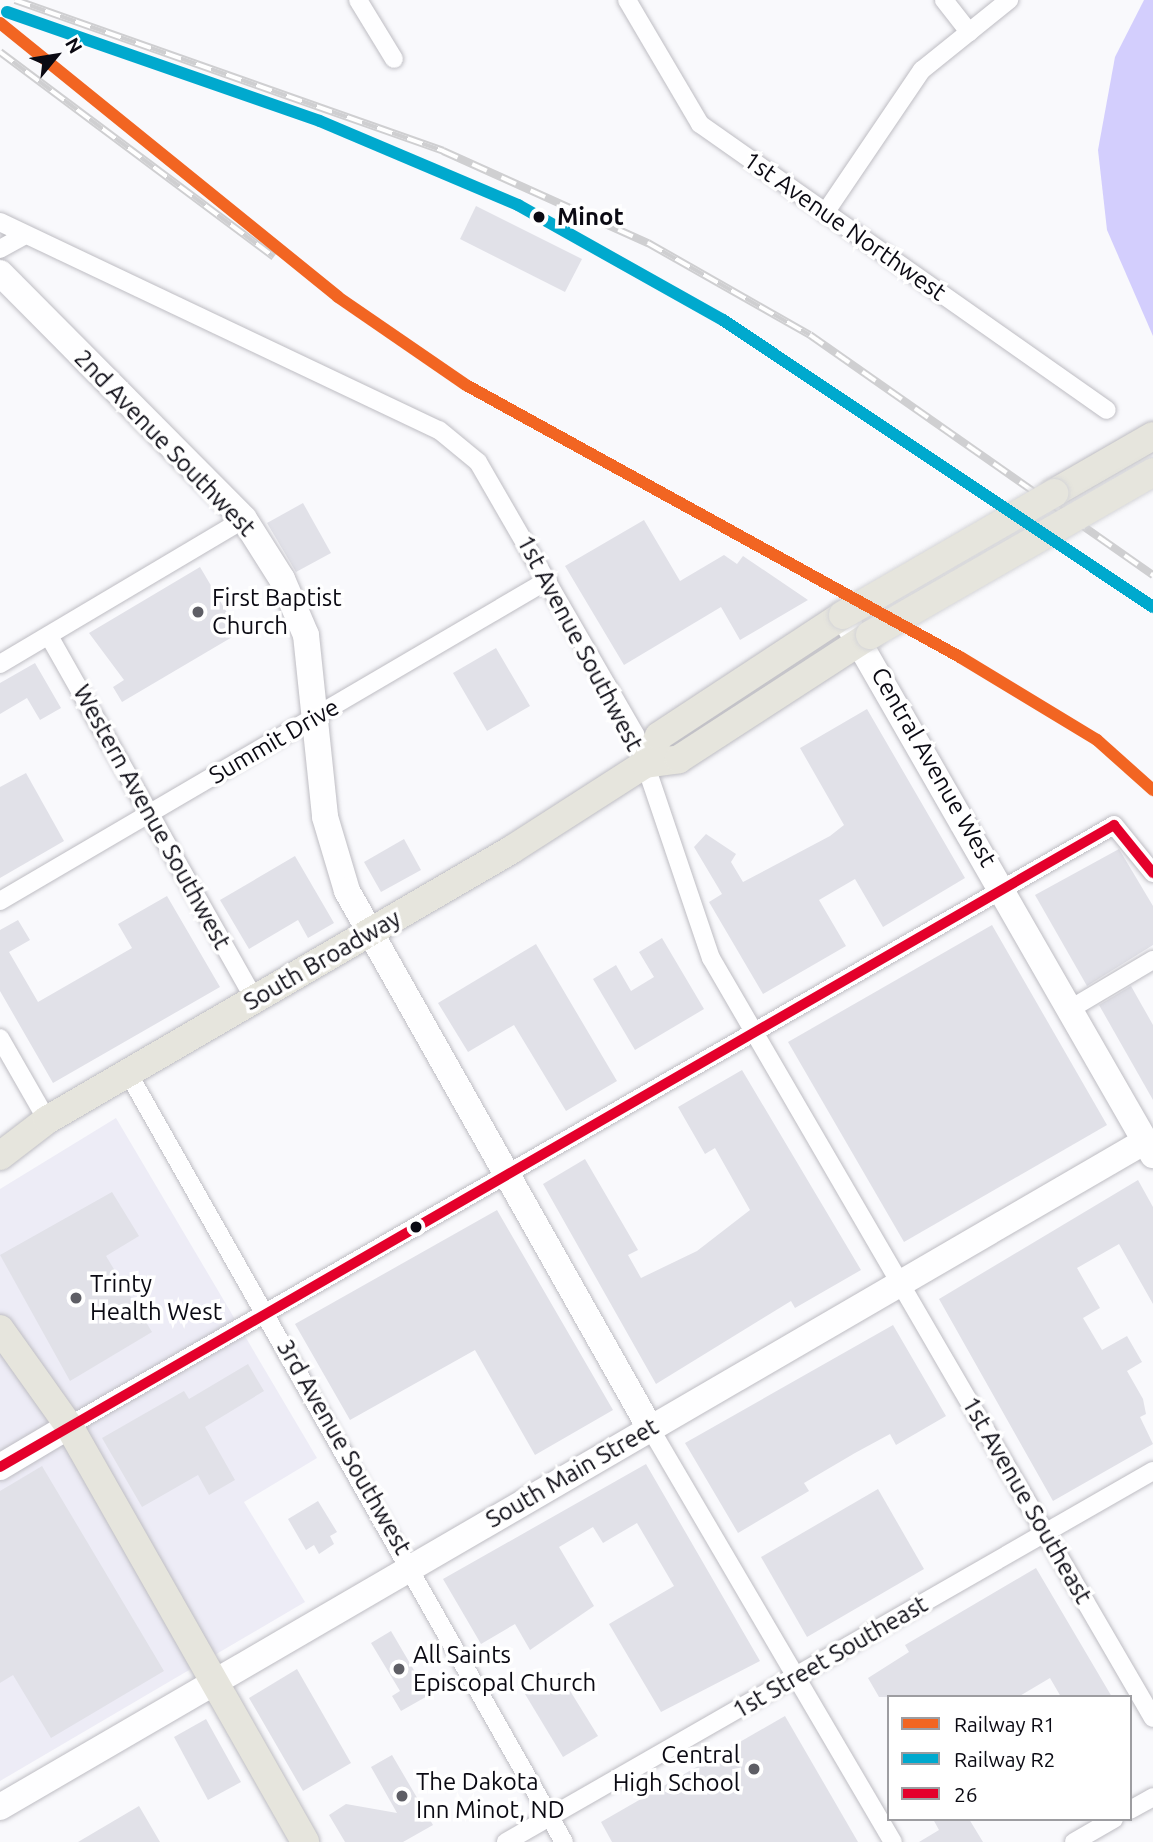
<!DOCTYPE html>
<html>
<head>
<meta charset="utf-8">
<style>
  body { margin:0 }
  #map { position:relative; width:1153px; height:1842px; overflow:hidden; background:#f9f9fc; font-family:Ubuntu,sans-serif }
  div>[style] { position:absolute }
  .built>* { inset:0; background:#edecf6 }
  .water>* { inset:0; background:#d3cefd }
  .building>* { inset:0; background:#e1e1e8 }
  .roads { filter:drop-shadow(0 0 2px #bebdc3) drop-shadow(0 0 2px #bebdc3) }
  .street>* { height:18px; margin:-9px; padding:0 9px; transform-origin:9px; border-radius:9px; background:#fefeff }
  .secondary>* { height:26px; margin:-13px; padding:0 13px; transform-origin:13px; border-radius:13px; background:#fefeff }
  .primary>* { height:28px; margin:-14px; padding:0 14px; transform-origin:14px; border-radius:14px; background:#e6e5dd }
  .rail>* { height:8px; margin-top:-4px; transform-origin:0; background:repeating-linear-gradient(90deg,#fff 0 16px,#cfcfd1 0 32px); box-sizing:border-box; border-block:2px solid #cfcfd1 }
  .bridges { filter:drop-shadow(0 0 2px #d5d5d8) drop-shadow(0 0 2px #d5d5d8) }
  .primary-bridge>* { height:28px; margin:-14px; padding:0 14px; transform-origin:14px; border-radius:14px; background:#e6e5dd }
  .bus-1>* { height:10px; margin:-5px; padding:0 5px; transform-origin:5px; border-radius:5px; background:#e4002b }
  .rail-1>* { height:12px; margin:-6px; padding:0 6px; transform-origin:6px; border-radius:6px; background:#f26522 }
  .rail-2>* { height:12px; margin:-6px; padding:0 6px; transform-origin:6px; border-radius:6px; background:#00a9ce }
  .dots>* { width:19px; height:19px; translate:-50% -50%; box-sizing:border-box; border:4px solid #fff; border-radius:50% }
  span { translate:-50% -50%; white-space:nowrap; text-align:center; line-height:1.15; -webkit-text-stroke:7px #fff; paint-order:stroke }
  .stop-label { font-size:24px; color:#0b0a13; font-weight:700 }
  .left { translate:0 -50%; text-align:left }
  .street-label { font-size:24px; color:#0b0a13 }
  .poi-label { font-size:24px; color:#0b0a13 }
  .right { translate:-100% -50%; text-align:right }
  .legend { position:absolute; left:887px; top:1695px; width:245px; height:126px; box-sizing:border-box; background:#fff; border:2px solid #9d9da1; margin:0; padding:9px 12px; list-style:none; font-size:21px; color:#0b0a13 }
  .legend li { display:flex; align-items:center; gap:14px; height:35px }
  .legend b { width:35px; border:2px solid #9d9da1 }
  .north { position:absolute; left:21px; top:21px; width:70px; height:70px; -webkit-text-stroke:5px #fff; paint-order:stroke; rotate:60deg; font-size:19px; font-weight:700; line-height:28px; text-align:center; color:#0b0a13 }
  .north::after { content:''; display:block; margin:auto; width:24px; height:32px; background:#0b0a13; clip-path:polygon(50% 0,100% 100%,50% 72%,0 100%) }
</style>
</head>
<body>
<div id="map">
  <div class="built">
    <div style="clip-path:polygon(116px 1118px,317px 1458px,244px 1502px,305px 1602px,0 1781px,0 1189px)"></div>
  </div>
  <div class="water">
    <div style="clip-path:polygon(1144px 0,1153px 0,1153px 336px,1107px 230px,1098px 150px,1115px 57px)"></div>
  </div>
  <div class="building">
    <div style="clip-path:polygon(476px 206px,582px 259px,565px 292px,460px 239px)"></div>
    <div style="clip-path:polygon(303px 503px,331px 553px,296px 572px,267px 523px)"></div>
    <div style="clip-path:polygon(644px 520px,680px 581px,724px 555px,737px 564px,743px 556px,808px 600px,740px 640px,721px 607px,624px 665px,565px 566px)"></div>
    <div style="clip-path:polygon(200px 567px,239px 633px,122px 702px,113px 687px,124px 680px,89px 633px)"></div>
    <div style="clip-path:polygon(496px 648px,530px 706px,487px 731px,453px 673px)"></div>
    <div style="clip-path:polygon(35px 663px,61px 708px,40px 720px,27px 698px,0 714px,0 683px)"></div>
    <div style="clip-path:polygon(867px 709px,965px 878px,883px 927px,855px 879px,819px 900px,846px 946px,763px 994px,709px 902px,722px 894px,694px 847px,706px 834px,736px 854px,731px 862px,743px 882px,830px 836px,844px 825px,800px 748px)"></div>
    <div style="clip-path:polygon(26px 773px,64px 841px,0 878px,0 787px)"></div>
    <div style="clip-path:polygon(404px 839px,421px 870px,381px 892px,364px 862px)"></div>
    <div style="clip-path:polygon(1119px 849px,1153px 906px,1153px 945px,1087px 986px,1035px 895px)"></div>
    <div style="clip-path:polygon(295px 856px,334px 923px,308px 938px,298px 920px,249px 949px,220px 900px)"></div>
    <div style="clip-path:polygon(167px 896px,220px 987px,53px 1083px,0 991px,0 930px,18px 920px,30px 940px,9px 952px,38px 1002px,132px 948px,118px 924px)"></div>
    <div style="clip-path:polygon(992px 925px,1107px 1125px,904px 1242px,788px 1042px)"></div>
    <div style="clip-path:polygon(662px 938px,704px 1009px,635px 1050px,593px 979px,616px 965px,631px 991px,654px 977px,639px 952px)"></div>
    <div style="clip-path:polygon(536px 944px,617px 1081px,566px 1111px,514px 1025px,468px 1052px,438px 1003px)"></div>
    <div style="clip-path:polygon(1131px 986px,1153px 1025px,1153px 1100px,1099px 1005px)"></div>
    <div style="clip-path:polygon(742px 1070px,861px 1270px,795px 1308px,791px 1301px,656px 1384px,543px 1184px,585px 1159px,638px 1250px,628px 1255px,641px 1278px,697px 1251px,750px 1210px,715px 1148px,705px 1154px,678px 1107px)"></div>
    <div style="clip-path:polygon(1138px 1180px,1153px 1207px,1153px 1304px,1119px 1244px,1077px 1268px,1100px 1308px,1083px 1318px,1102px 1350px,1127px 1336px,1142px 1362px,1127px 1371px,1143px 1399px,1146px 1414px,1140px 1417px,1153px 1444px,1053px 1501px,939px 1299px)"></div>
    <div style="clip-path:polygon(112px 1192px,139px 1236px,106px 1256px,152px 1332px,70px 1381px,0 1255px)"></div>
    <div style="clip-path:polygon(497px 1210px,613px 1410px,535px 1455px,475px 1350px,350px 1420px,295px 1324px)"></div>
    <div style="clip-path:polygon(893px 1325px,946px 1416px,896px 1445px,890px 1434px,855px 1453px,804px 1483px,809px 1491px,738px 1533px,685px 1443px)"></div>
    <div style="clip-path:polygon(248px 1364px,264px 1391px,205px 1427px,235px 1480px,209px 1495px,198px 1475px,142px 1507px,102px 1438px,184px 1391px,189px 1399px)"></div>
    <div style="clip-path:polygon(646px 1464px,760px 1661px,661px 1712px,609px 1624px,674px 1586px,637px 1523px,603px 1543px,593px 1527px,559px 1547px,594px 1606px,530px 1650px,515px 1624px,481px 1644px,443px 1579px)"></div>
    <div style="clip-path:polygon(42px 1466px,164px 1671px,51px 1738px,13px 1675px,0 1683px,0 1491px)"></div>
    <div style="clip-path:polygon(878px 1489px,924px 1569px,807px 1637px,761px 1557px)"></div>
    <div style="clip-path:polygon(318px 1501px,337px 1532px,330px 1536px,334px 1544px,319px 1554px,314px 1545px,306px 1550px,288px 1519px)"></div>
    <div style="clip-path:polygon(1036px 1568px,1112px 1697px,1061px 1697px,1050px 1678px,1018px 1697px,879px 1697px,868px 1678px,909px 1652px,905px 1645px)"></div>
    <div style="clip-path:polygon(391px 1631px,418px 1677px,427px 1672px,438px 1690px,401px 1711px,392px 1696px,400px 1691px,371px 1643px)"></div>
    <div style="clip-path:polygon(297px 1669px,351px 1763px,303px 1791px,249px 1698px)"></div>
    <div style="clip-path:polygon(559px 1673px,598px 1736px,563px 1757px,525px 1694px)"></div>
    <div style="clip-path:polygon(785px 1716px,858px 1842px,612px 1842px,601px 1822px)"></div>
    <div style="clip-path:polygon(206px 1719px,241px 1782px,208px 1800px,174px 1737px)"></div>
    <div style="clip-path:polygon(392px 1755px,433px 1825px,403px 1842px,345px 1842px,329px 1815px,346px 1804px,397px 1813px,371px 1767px)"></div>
    <div style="clip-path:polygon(139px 1806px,160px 1842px,78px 1842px)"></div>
    <div style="clip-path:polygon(933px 1819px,969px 1819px,983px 1842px,919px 1842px,939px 1830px)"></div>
  </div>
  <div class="roads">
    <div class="street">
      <div style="left:358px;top:0;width:69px;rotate:58.6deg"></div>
      <div style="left:627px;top:0;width:144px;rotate:59.5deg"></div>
      <div style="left:700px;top:124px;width:497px;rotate:35.1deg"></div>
      <div style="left:944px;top:0;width:41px;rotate:52deg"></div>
      <div style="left:825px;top:213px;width:173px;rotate:-55.9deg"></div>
      <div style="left:922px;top:70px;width:112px;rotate:-38.8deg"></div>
      <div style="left:0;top:222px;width:486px;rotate:25.4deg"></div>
      <div style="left:439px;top:430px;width:50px;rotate:39.4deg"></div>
      <div style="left:478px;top:462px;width:314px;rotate:60deg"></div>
      <div style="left:635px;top:734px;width:237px;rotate:71.3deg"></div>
      <div style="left:711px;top:958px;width:879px;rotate:59.82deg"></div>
      <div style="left:0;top:249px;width:25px;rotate:-29deg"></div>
      <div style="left:49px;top:636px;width:417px;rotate:60.5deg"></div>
      <div style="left:0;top:664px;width:284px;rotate:-30.7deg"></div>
      <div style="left:0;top:901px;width:635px;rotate:-30.36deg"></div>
      <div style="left:1072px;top:1008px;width:94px;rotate:-30.7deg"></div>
      <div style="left:0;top:1038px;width:95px;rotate:60.2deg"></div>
      <div style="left:128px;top:1073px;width:884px;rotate:60.45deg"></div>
      <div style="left:69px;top:1426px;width:1205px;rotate:-29.9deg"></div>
      <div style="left:1114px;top:825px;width:62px;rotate:50.9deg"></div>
      <div style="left:650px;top:1428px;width:480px;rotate:59.6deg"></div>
      <div style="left:1130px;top:1810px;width:26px;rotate:-29deg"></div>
      <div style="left:506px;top:1842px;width:746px;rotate:-29.83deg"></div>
      <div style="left:1074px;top:1842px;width:46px;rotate:-29.9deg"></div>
    </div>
    <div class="secondary">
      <div style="left:0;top:273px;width:346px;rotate:45.2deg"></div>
      <div style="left:244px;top:519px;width:71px;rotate:57.7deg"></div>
      <div style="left:282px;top:579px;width:61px;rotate:66.8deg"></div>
      <div style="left:306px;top:635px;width:183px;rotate:84deg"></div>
      <div style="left:325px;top:817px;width:77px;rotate:73.4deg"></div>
      <div style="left:347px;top:891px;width:617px;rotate:60.57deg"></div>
      <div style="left:843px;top:615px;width:623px;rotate:60.14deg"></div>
      <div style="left:0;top:1467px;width:80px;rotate:-30.7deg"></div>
      <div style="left:0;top:1807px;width:1325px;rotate:-30.18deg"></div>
    </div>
    <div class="primary">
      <div style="left:1054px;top:493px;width:114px;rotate:-29.9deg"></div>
      <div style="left:645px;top:764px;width:31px;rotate:-63deg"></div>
      <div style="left:659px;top:736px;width:220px;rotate:-33.3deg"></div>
      <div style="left:0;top:1156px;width:59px;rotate:-37.5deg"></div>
      <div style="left:47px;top:1120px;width:537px;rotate:-30.19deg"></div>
      <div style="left:511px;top:850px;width:159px;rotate:-32.7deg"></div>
      <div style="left:645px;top:764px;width:34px;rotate:-8deg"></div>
      <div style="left:679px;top:759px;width:228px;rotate:-33deg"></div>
      <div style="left:0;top:1329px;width:119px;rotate:54.6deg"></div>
      <div style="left:69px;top:1426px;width:478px;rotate:60.4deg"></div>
    </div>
  </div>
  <div class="rail">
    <div style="left:15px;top:0;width:454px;rotate:19.4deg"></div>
    <div style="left:443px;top:151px;width:225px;rotate:24.2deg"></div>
    <div style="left:648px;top:243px;width:186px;rotate:29.6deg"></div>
    <div style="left:810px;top:335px;width:419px;rotate:35deg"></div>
    <div style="left:0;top:23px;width:435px;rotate:39deg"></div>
    <div style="left:338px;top:297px;width:155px;rotate:34.5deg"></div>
    <div style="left:466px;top:385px;width:564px;rotate:28.84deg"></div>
    <div style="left:960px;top:657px;width:160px;rotate:31.2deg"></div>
    <div style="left:1097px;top:740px;width:75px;rotate:41.8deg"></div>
    <div style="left:0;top:52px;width:342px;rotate:36.8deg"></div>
  </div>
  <div class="bridges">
    <div class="primary-bridge">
      <div style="left:843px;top:615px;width:244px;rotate:-30deg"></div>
      <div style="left:870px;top:635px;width:327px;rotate:-29.9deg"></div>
    </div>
  </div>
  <div class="bus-1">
    <div style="left:0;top:1467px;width:1286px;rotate:-29.95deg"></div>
    <div style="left:1114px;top:825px;width:62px;rotate:50.9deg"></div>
  </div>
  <div class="rail-1">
    <div style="left:0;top:23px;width:435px;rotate:39deg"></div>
    <div style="left:338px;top:297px;width:155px;rotate:34.5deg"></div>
    <div style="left:466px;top:385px;width:564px;rotate:28.84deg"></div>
    <div style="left:960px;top:657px;width:160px;rotate:31.2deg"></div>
    <div style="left:1097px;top:740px;width:75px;rotate:41.8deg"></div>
  </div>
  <div class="rail-2">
    <div style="left:7px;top:12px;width:331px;rotate:19.2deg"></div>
    <div style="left:320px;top:121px;width:215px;rotate:23deg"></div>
    <div style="left:518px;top:205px;width:235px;rotate:29.3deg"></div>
    <div style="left:723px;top:320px;width:517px;rotate:33.72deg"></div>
  </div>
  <div class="dots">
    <div style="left:539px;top:217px;background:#0b0a13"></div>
    <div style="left:198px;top:612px;background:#5e5e65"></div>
    <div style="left:416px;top:1227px;background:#0b0a13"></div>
    <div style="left:76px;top:1298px;background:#5e5e65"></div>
    <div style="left:399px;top:1669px;background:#5e5e65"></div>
    <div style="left:754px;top:1769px;background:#5e5e65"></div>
    <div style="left:402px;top:1796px;background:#5e5e65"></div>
  </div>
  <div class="stop-label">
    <span class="left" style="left:557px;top:217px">Minot</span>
  </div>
  <div class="street-label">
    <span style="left:845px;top:226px;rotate:35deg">1st Avenue Northwest</span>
    <span style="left:165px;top:443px;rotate:46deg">2nd Avenue Southwest</span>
    <span style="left:580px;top:643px;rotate:62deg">1st Avenue Southwest</span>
    <span style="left:274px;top:741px;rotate:-30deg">Summit Drive</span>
    <span style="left:934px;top:767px;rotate:60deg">Central Avenue West</span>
    <span style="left:152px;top:817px;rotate:61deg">Western Avenue Southwest</span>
    <span style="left:322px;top:960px;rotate:-30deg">South Broadway</span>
    <span style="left:344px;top:1447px;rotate:60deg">3rd Avenue Southwest</span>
    <span style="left:572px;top:1473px;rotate:-30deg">South Main Street</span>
    <span style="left:1027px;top:1500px;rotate:60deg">1st Avenue Southeast</span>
    <span style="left:830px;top:1657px;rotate:-30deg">1st Street Southeast</span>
  </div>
  <div class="poi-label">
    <span class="left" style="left:212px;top:612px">First Baptist<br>Church</span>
    <span class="left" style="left:90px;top:1298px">Trinty<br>Health West</span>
    <span class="left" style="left:413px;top:1669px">All Saints<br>Episcopal Church</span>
    <span class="right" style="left:740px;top:1769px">Central<br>High School</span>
    <span class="left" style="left:416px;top:1796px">The Dakota<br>Inn Minot, ND</span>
  </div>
  <ul class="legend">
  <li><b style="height:9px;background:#f26522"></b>Railway R1</li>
  <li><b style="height:9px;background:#00a9ce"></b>Railway R2</li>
  <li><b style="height:9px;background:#e4002b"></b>26</li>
  </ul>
  <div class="north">N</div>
</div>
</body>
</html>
